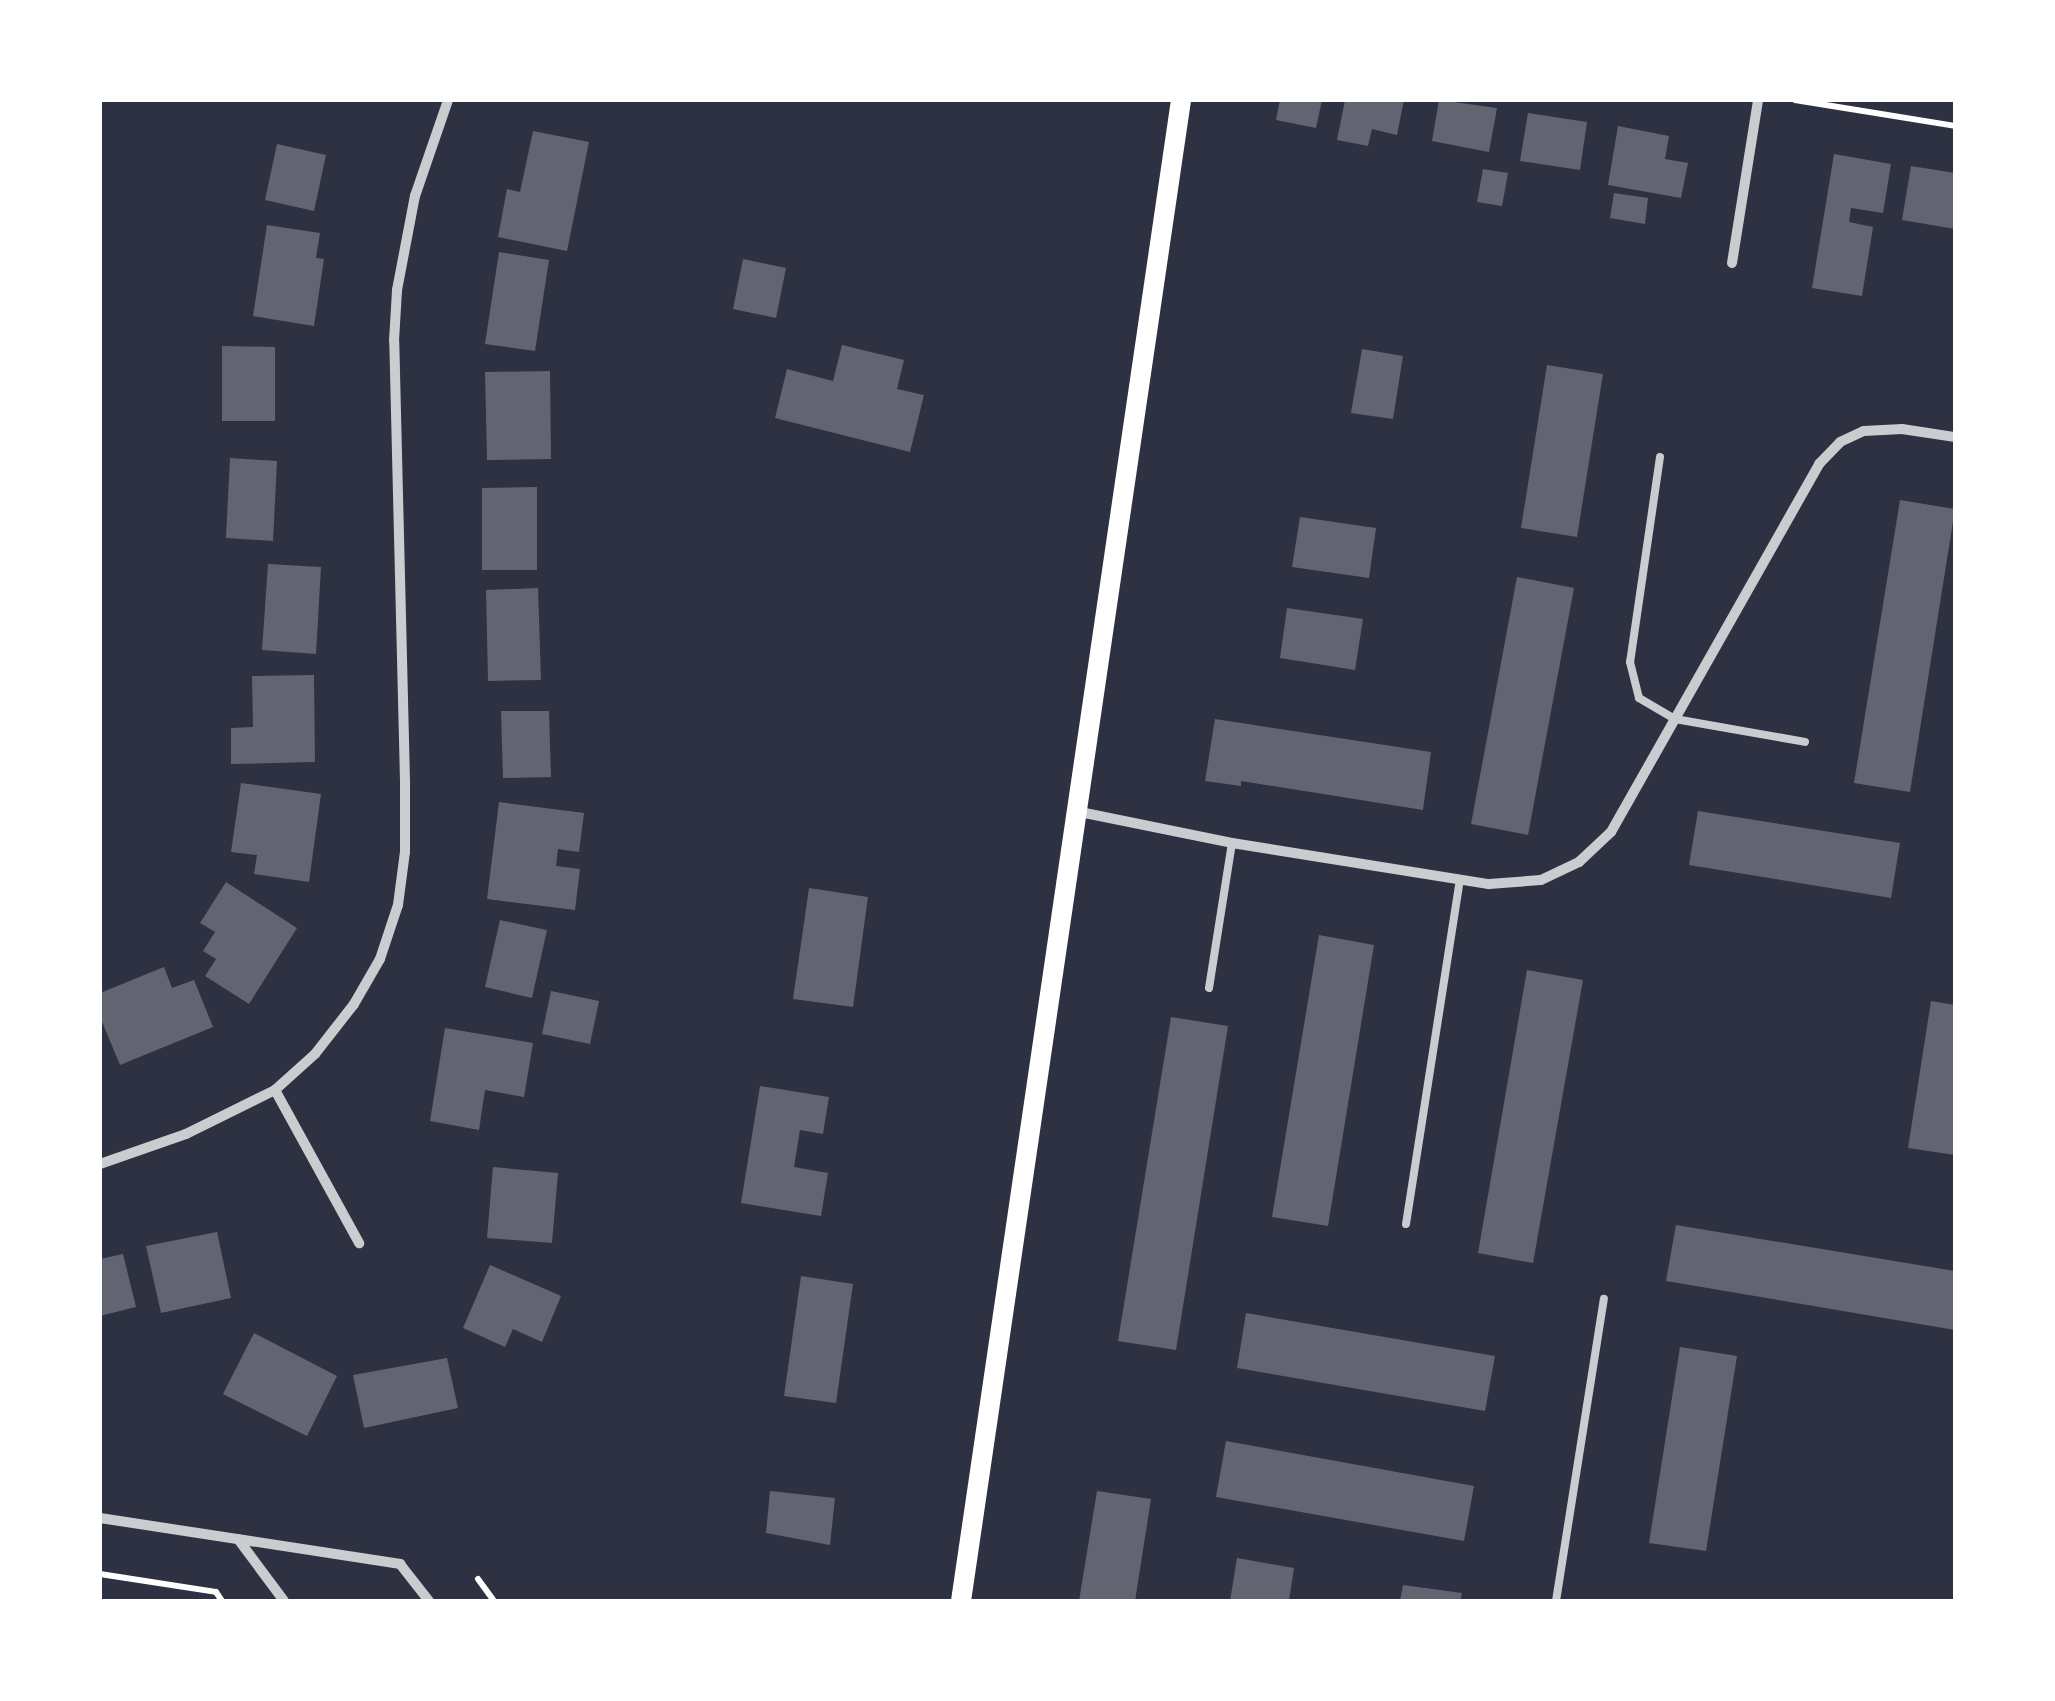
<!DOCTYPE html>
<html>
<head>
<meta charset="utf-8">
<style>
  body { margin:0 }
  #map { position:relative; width:2055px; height:1701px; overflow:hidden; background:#2d3142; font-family:Jost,sans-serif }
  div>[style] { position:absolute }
  .building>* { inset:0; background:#626471 }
  .path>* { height:6px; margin:-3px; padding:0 3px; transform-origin:3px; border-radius:3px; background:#fff }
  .service>* { height:8px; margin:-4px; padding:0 4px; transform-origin:4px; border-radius:4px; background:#caccd0 }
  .minor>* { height:10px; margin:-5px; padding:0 5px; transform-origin:5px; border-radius:5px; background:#caccd0 }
  .secondary>* { height:20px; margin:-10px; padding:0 10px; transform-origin:10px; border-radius:10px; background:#fff }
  span { translate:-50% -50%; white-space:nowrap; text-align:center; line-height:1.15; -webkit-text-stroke:10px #fff; paint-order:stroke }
  .frame { position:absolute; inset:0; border:102px solid #fff; pointer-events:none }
</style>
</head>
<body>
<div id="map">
  <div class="building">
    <div style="clip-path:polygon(1280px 100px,1322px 100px,1316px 128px,1276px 120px)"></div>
    <div style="clip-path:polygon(1345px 100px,1404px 100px,1397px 135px,1372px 129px,1368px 146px,1337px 140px)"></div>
    <div style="clip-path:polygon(1439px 100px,1497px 108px,1489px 152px,1432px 141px)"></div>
    <div style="clip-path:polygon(1528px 113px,1587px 122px,1580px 170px,1520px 161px)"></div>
    <div style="clip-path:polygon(1618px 126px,1669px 136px,1665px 159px,1688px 163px,1681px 198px,1608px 185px)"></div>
    <div style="clip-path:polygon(533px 131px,589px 142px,567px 251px,498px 237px,507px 189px,520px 192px)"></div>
    <div style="clip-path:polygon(277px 144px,326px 155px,314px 211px,265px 200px)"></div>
    <div style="clip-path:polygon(1834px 154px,1891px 164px,1883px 213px,1851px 208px,1849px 222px,1873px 227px,1862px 296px,1812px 288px)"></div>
    <div style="clip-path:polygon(1911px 166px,1955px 173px,1955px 229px,1902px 220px)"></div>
    <div style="clip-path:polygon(1483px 169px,1508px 173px,1502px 206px,1477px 202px)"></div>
    <div style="clip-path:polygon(1614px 193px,1648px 198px,1645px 224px,1610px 218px)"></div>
    <div style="clip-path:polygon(267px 225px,320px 233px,316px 258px,324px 259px,314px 326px,253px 316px)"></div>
    <div style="clip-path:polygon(499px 252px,549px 260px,535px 351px,485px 344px)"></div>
    <div style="clip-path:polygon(743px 259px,786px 268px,776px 318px,733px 309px)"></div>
    <div style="clip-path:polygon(842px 345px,904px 360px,897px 389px,924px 395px,910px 452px,775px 418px,787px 369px,833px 381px)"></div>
    <div style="clip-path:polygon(222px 346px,275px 347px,275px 421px,222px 421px)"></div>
    <div style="clip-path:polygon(1362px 349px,1403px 356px,1393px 419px,1351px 413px)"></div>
    <div style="clip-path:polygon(1547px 365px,1603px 374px,1577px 537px,1521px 528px)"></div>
    <div style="clip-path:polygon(550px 371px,551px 459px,487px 460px,485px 372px)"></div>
    <div style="clip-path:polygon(230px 458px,277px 461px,273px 541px,226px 538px)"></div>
    <div style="clip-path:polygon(537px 487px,537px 570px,482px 570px,482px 488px)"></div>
    <div style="clip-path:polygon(1900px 500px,1955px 509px,1910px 792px,1854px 783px)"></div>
    <div style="clip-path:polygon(1300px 517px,1376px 528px,1369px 578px,1292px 567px)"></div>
    <div style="clip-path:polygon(268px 564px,321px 567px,316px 654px,262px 650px)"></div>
    <div style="clip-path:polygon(1517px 577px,1574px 588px,1528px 835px,1471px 824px)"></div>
    <div style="clip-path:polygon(538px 588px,541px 680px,488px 681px,486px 590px)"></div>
    <div style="clip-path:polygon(1287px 608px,1363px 619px,1355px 670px,1280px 658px)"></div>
    <div style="clip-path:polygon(314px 675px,315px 762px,231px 764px,231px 728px,253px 727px,252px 676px)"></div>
    <div style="clip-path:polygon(501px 711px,549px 711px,551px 777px,503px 778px)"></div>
    <div style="clip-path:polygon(1215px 719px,1431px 752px,1423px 810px,1241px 781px,1241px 786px,1205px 781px)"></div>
    <div style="clip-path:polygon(241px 783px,321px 794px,309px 882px,254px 874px,257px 855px,231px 852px)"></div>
    <div style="clip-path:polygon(499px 802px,584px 813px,579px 852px,558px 849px,556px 866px,580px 869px,575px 910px,487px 899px)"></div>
    <div style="clip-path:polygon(1698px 811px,1900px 843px,1891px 898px,1689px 865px)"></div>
    <div style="clip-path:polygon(226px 882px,297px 928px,249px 1004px,205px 976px,216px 959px,203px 951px,215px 932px,200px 923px)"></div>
    <div style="clip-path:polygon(809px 888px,868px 897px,853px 1007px,793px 999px)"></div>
    <div style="clip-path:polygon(500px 920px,547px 930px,532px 998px,485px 987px)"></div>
    <div style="clip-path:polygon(1319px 935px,1374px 945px,1328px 1226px,1272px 1217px)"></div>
    <div style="clip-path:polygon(164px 967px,172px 988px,194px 980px,213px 1027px,120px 1065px,100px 1017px,100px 993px)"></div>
    <div style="clip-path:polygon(1527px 970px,1583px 980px,1533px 1263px,1478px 1253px)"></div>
    <div style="clip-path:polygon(551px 991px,599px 1001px,590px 1044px,542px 1034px)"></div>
    <div style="clip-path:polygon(1931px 1001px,1955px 1005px,1955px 1155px,1908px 1148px)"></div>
    <div style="clip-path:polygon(1171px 1017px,1228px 1026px,1176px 1350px,1118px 1341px)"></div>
    <div style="clip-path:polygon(445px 1028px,533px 1043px,524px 1097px,485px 1090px,479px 1130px,430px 1121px)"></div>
    <div style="clip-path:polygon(760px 1086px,829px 1097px,823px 1134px,800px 1130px,794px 1167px,828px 1173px,821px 1216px,741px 1203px)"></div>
    <div style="clip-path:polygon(493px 1167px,558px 1173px,552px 1243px,487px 1238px)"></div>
    <div style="clip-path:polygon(1676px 1225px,1955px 1271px,1955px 1330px,1666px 1281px)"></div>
    <div style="clip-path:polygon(217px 1232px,231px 1298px,161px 1313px,146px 1246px)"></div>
    <div style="clip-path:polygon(123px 1254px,136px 1307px,100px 1316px,100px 1259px)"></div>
    <div style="clip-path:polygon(490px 1265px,561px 1296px,542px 1342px,513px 1329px,505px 1347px,463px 1328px)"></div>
    <div style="clip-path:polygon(801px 1276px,853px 1284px,836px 1403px,784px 1396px)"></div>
    <div style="clip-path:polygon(1246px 1313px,1495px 1356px,1485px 1411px,1237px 1368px)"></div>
    <div style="clip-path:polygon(254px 1333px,337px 1376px,307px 1436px,223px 1394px)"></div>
    <div style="clip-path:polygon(1680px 1347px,1737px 1356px,1706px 1551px,1649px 1543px)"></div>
    <div style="clip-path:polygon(447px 1358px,458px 1408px,364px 1428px,353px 1375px)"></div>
    <div style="clip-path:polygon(1226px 1441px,1474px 1486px,1464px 1541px,1216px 1497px)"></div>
    <div style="clip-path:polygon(770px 1491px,835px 1498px,830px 1545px,766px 1533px)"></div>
    <div style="clip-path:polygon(1097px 1491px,1151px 1499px,1135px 1601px,1079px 1601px)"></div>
    <div style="clip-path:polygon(1237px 1558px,1294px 1568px,1289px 1601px,1230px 1601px)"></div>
    <div style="clip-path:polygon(1403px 1585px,1462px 1593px,1460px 1601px,1400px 1601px)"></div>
  </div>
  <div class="path">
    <div style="left:1795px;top:100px;width:162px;rotate:9.2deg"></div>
    <div style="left:100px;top:1574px;width:117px;rotate:8.8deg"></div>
    <div style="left:216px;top:1592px;width:11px;rotate:56deg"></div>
    <div style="left:478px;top:1579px;width:27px;rotate:54deg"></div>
  </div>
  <div class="service">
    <div style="left:1660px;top:457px;width:207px;rotate:98.3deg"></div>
    <div style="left:1630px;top:662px;width:37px;rotate:76deg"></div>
    <div style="left:1639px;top:698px;width:42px;rotate:30.3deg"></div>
    <div style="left:1675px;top:719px;width:132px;rotate:10deg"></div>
    <div style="left:1209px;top:988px;width:147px;rotate:-81deg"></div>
    <div style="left:1406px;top:1224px;width:349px;rotate:-81.1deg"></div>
    <div style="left:1556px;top:1601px;width:306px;rotate:-81deg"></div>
  </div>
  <div class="minor">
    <div style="left:1732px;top:263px;width:165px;rotate:-80.9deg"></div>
    <div style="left:1075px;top:811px;width:160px;rotate:11.5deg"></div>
    <div style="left:1232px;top:843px;width:260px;rotate:9.1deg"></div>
    <div style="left:1489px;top:884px;width:52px;rotate:-4.4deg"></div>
    <div style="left:1541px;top:880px;width:42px;rotate:-25.3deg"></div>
    <div style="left:1579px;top:862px;width:44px;rotate:-43.2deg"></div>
    <div style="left:1611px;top:832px;width:423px;rotate:-60.5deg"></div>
    <div style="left:1819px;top:464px;width:30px;rotate:-46deg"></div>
    <div style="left:1840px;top:442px;width:26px;rotate:-25deg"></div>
    <div style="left:1864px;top:431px;width:38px;rotate:-3deg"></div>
    <div style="left:1902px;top:429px;width:54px;rotate:8.6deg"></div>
    <div style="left:275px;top:1090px;width:175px;rotate:61.2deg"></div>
    <div style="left:100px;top:1164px;width:91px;rotate:-19.2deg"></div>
    <div style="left:186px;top:1134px;width:99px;rotate:-26.3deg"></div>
    <div style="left:275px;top:1090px;width:54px;rotate:-42deg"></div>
    <div style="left:315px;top:1054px;width:63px;rotate:-52deg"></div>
    <div style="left:354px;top:1004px;width:52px;rotate:-60deg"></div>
    <div style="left:380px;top:959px;width:57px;rotate:-71.6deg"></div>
    <div style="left:398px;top:905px;width:53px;rotate:-82.5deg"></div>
    <div style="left:405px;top:852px;width:71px;rotate:-90deg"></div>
    <div style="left:405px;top:781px;width:440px;rotate:-91.4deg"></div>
    <div style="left:394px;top:341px;width:51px;rotate:-86.6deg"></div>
    <div style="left:397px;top:290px;width:96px;rotate:-79.2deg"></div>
    <div style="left:415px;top:196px;width:102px;rotate:-71deg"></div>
    <div style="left:100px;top:1518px;width:304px;rotate:8.7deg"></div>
    <div style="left:400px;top:1564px;width:47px;rotate:51.9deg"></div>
    <div style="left:238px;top:1539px;width:77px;rotate:53.4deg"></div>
  </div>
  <div class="secondary">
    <div style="left:961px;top:1601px;width:1517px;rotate:-81.66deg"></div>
  </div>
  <div class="frame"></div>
</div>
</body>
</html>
